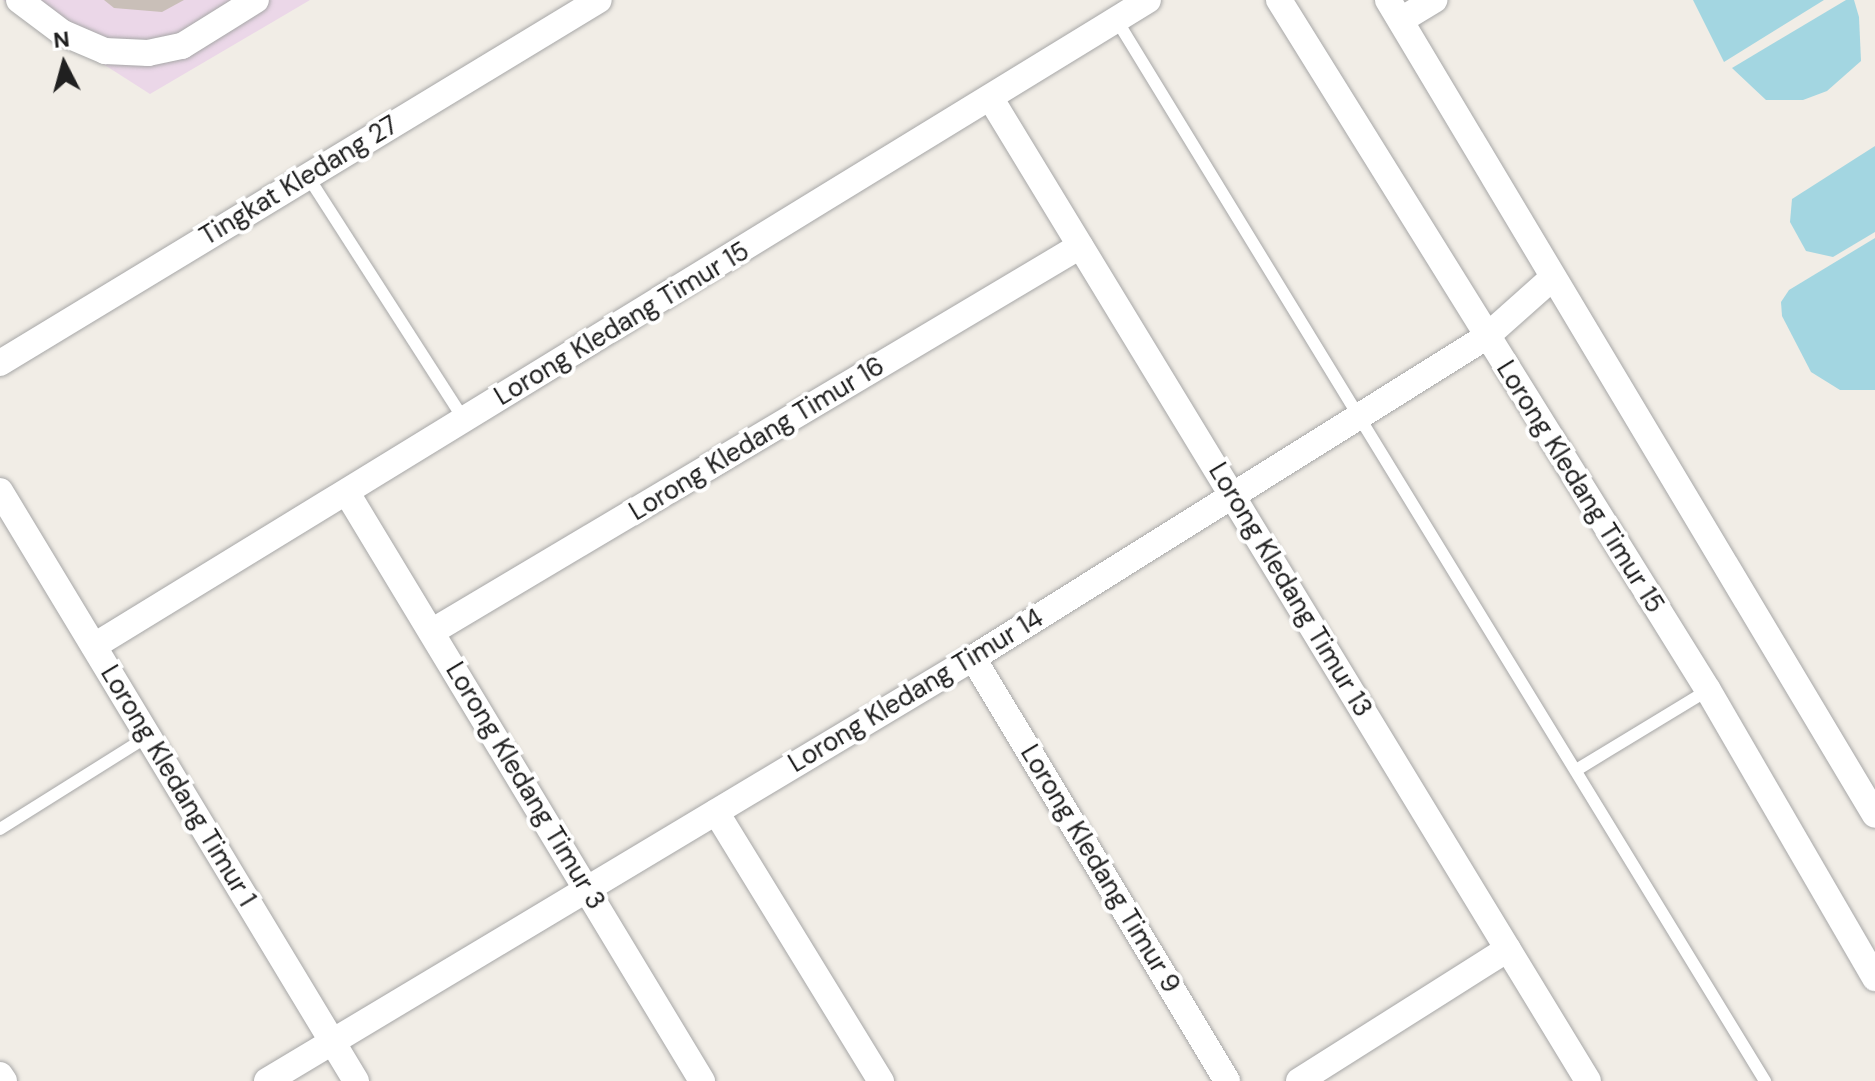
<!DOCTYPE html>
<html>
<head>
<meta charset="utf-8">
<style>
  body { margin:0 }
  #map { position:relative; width:1875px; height:1081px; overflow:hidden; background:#f1ede6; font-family:"DM Sans",sans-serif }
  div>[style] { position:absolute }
  .industrial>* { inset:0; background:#ebd7e8 }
  .water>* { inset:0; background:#a3d6e1 }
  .building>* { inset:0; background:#c9bfb8 }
  .roads { filter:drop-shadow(0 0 2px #a7a7a7) drop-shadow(0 0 2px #a7a7a7) }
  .service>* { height:12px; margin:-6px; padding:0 6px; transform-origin:6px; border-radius:6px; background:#fff }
  .minor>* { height:26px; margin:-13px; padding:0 13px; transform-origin:13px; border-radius:13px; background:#fff }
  span { translate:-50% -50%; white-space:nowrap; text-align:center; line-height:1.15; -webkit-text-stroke:8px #fff; paint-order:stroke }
  .street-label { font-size:26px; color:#202020 }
  .north { position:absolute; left:24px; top:24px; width:80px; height:80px; -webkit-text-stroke:6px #fff; paint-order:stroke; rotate:354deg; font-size:22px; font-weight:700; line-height:32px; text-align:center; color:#202020 }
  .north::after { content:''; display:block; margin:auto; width:28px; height:36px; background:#202020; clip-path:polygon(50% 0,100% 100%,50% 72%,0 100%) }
</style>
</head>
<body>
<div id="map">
  <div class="industrial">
    <div style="clip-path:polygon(3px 0,310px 0,150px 94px)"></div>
  </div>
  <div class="water">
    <div style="clip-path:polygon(1693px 0,1824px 0,1724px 62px)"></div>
    <div style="clip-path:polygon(1846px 0,1854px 0,1859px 17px,1861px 61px,1827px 91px,1803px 100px,1766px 100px,1732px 68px)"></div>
    <div style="clip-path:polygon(1875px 146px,1875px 232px,1833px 257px,1806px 251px,1790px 222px,1792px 199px)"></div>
    <div style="clip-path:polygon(1875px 238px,1875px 390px,1840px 390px,1811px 372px,1782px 316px,1781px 302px,1789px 290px)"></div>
  </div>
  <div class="building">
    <div style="clip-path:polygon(104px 0,184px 0,162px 12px,114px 8px)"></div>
  </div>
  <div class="roads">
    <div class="service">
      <div style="left:1116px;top:19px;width:1245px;rotate:58.57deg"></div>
      <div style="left:307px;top:175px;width:291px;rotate:57.3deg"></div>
      <div style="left:1578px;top:769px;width:152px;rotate:-31.3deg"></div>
      <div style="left:0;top:829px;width:175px;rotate:-32.1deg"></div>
    </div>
    <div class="minor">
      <div style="left:19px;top:0;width:55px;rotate:36.9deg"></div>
      <div style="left:63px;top:33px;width:46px;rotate:23.2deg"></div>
      <div style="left:105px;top:51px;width:43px;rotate:2.7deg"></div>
      <div style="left:148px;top:53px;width:35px;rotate:-12deg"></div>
      <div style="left:182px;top:46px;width:87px;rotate:-31.9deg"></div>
      <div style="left:1279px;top:0;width:812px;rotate:58.13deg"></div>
      <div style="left:1708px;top:690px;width:333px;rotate:59.9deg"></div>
      <div style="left:1388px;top:0;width:949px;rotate:59.14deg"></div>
      <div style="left:1401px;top:20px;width:39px;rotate:-31deg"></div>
      <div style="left:991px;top:99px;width:1149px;rotate:58.7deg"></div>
      <div style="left:0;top:363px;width:700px;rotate:-31.22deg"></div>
      <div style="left:0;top:491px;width:689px;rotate:58.89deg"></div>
      <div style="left:347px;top:493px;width:687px;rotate:58.88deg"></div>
      <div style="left:433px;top:631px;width:753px;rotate:-30.75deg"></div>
      <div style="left:94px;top:646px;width:1236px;rotate:-31.5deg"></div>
      <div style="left:973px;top:658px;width:493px;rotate:59deg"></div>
      <div style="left:716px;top:812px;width:316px;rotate:58.5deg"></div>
      <div style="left:0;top:1075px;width:7px;rotate:56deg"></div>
      <div style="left:267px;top:1081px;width:823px;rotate:-30.93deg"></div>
      <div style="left:973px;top:658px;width:605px;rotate:-32.04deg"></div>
      <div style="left:1486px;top:337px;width:87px;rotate:-41.7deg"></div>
      <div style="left:1299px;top:1081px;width:247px;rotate:-32.3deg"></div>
    </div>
  </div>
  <div class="street-label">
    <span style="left:299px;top:181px;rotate:-31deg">Tingkat Kledang 27</span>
    <span style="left:622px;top:324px;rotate:-31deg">Lorong Kledang Timur 15</span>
    <span style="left:757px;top:439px;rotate:-31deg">Lorong Kledang Timur 16</span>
    <span style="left:1580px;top:487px;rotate:58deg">Lorong Kledang Timur 15</span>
    <span style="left:1290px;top:590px;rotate:59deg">Lorong Kledang Timur 13</span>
    <span style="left:916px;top:691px;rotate:-31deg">Lorong Kledang Timur 14</span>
    <span style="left:178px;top:786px;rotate:59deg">Lorong Kledang Timur 1</span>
    <span style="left:525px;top:786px;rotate:59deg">Lorong Kledang Timur 3</span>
    <span style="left:1100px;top:869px;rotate:59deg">Lorong Kledang Timur 9</span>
  </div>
  <div class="north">N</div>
</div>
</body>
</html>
